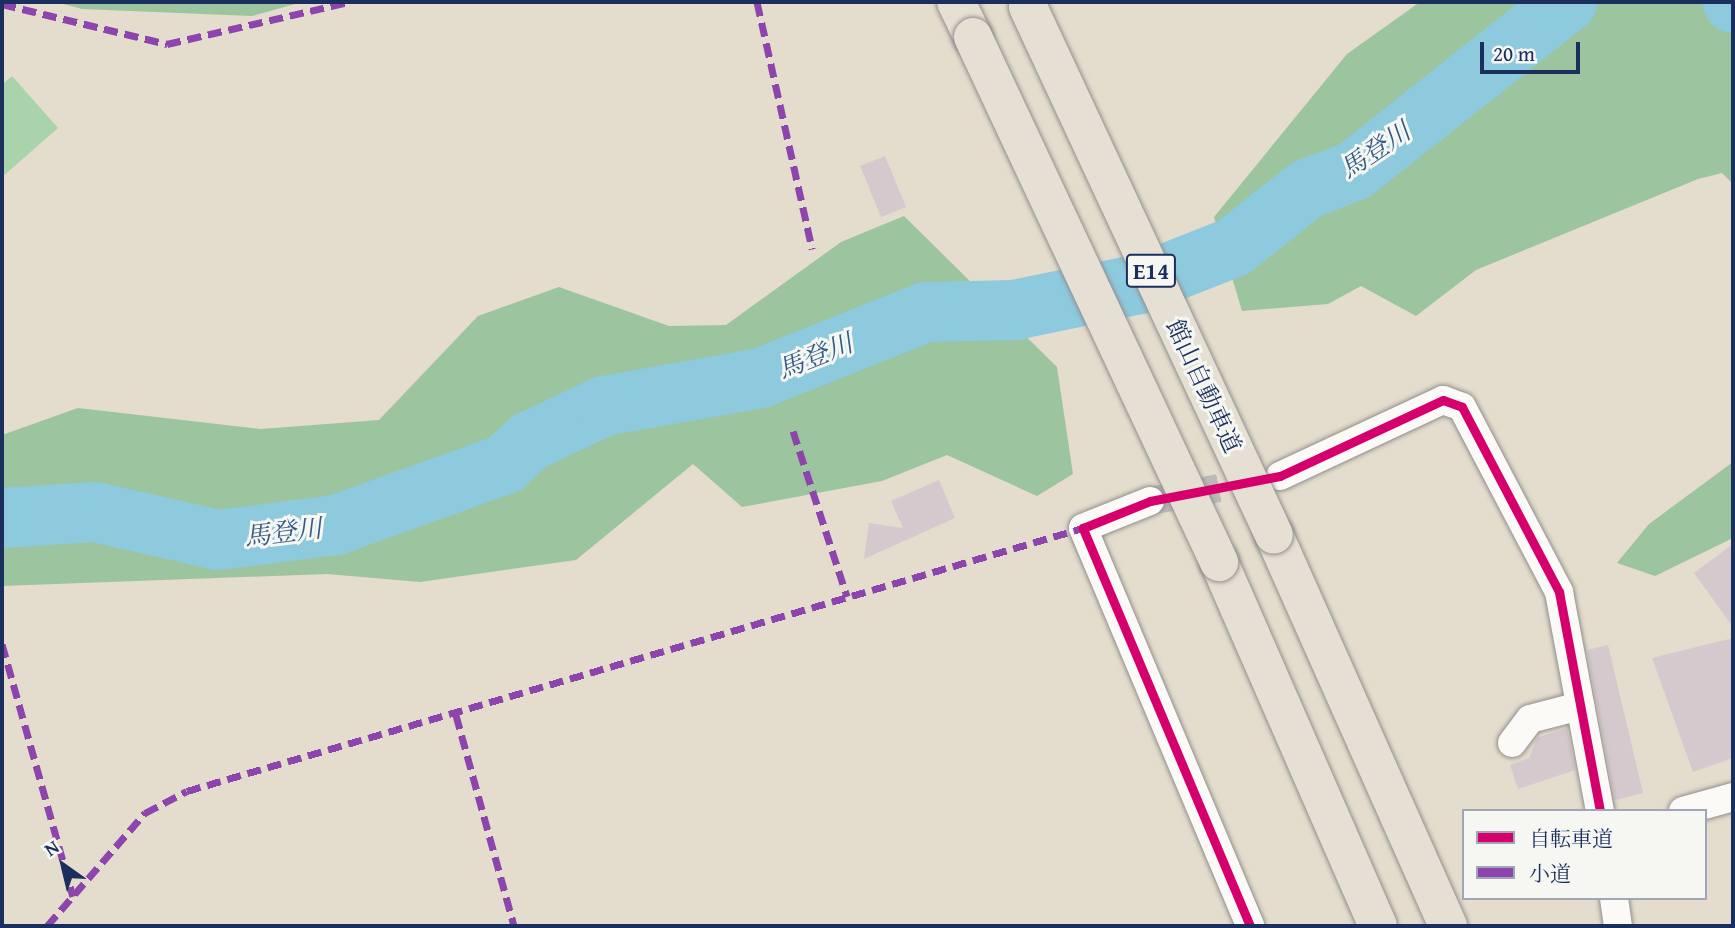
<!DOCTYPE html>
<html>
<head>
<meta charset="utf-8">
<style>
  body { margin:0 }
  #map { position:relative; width:1735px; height:928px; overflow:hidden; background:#e4dccc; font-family:"Gentium Book Plus","Noto Serif JP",serif }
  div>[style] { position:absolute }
  .green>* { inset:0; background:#a9d3aa }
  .forest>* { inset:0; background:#9cc49f }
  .river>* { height:60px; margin:-30px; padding:0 30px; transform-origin:30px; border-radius:30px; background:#8dcade }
  .building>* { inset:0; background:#d5c9ce }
  .street-tunnel>* { height:28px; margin-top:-14px; transform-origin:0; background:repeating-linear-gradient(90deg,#bcb9b6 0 28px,transparent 0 42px) }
  .roads { filter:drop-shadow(0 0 2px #908f8f) drop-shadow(0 0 2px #908f8f) }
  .street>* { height:28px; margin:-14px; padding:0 14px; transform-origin:14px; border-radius:14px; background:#fbfaf7 }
  .highway>* { height:38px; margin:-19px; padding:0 19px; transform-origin:19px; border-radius:19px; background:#e5e0d3 }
  .bridges { filter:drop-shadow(0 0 2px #908f8f) drop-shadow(0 0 2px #908f8f) }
  .highway-bridge>* { height:38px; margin:-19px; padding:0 19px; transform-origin:19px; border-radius:19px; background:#e5e0d3 }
  .quiet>* { height:7px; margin-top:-3.5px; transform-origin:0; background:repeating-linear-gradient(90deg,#8e44ad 0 14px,transparent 0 21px) }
  .cycleway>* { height:9px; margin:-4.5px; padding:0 4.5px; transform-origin:4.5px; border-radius:4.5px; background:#d6006c }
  span { translate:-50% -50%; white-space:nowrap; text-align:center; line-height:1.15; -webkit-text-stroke:6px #f6f6f2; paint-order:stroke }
  .shield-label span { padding:2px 5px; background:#f6f6f2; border:2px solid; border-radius:5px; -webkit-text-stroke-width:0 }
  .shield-label { font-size:23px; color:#1b2f5e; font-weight:700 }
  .street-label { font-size:24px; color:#1b2f5e }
  .water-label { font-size:26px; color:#325b86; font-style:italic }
  .frame { position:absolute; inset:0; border:4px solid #1b2f5e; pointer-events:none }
  .legend { position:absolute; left:1462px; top:809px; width:245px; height:91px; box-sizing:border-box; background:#f6f6f2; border:2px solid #9ea6b7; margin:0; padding:9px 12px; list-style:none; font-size:21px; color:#1b2f5e }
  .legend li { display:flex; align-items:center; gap:14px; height:35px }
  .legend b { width:35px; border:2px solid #9ea6b7 }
  .north { position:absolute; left:28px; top:830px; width:70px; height:70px; -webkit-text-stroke:5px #f6f6f2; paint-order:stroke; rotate:326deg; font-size:19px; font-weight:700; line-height:28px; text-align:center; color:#1b2f5e }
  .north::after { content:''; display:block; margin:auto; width:24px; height:32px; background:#1b2f5e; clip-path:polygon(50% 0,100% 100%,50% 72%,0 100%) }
  .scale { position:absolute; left:1480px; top:42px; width:100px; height:32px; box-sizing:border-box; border:4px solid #1b2f5e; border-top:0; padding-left:9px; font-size:21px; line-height:24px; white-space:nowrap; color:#1b2f5e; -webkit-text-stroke:5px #f6f6f2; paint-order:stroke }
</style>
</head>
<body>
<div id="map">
  <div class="green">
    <div style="clip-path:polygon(12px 76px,58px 128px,2px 177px,2px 85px)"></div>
  </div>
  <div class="forest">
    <div style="clip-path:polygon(56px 2px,302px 2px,252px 16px,82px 9px)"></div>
    <div style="clip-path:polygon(1420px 2px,1733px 2px,1733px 184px,1722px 173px,1698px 179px,1476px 270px,1416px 316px,1361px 286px,1328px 304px,1242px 311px,1214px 217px,1347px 54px)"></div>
    <div style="clip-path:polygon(904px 216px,1057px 367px,1073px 474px,1037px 496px,947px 455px,882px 481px,742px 507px,693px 464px,576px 560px,420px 582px,327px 574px,2px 586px,2px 435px,78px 408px,261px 429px,379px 420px,478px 316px,559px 287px,669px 326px,726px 325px,841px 242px)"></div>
    <div style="clip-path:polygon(1733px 462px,1733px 538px,1655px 576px,1617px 563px,1649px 524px)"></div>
  </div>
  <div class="river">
    <div style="left:1733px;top:2px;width:1px;rotate:90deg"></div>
    <div style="left:2px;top:518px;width:93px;rotate:-3.7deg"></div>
    <div style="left:95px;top:512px;width:126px;rotate:12.8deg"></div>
    <div style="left:218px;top:540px;width:119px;rotate:-7.2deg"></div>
    <div style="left:336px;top:525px;width:180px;rotate:-19.8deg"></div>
    <div style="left:505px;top:464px;width:34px;rotate:-43deg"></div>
    <div style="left:530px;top:441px;width:82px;rotate:-25.3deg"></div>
    <div style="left:604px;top:406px;width:159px;rotate:-10.1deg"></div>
    <div style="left:761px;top:378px;width:178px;rotate:-21.8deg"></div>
    <div style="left:926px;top:312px;width:88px;rotate:-1.3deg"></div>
    <div style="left:1014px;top:310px;width:129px;rotate:-11.7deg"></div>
    <div style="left:1140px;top:284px;width:101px;rotate:-21.5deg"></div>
    <div style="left:1234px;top:247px;width:93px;rotate:-38.5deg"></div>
    <div style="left:1307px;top:189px;width:50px;rotate:-21deg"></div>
    <div style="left:1354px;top:171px;width:272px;rotate:-38.4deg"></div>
  </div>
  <div class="building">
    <div style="clip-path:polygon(885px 156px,906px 207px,881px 217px,860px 166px)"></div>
    <div style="clip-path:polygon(939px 480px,955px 518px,864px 559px,869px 523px,903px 528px,891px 501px)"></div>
    <div style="clip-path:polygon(1733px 544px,1733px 627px,1694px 573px)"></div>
    <div style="clip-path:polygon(1733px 638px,1733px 758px,1693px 772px,1652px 658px)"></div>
    <div style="clip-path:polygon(1608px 645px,1643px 793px,1615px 800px,1587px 650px)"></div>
    <div style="clip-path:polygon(1567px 728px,1575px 770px,1518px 789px,1510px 765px,1529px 758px,1537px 738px)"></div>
  </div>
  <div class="street-tunnel">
    <div style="left:1150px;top:501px;width:119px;rotate:-10.6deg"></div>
  </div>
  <div class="roads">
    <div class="street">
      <div style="left:1280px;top:476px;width:180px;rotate:-25deg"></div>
      <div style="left:1443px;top:400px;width:20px;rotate:20deg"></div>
      <div style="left:1462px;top:407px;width:209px;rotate:62.3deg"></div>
      <div style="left:1559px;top:592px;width:223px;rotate:79.4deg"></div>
      <div style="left:1150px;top:501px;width:72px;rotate:158.1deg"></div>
      <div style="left:1083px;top:528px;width:432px;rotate:67.2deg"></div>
      <div style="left:1512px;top:743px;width:30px;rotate:-53deg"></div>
      <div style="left:1530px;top:719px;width:52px;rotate:-14.6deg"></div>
      <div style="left:1683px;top:811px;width:52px;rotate:-15.6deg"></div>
      <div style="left:1614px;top:898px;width:28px;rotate:82deg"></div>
    </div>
    <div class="highway">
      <div style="left:956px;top:2px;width:39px;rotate:64deg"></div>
      <div style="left:1274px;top:535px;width:428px;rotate:66deg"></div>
      <div style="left:1219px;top:562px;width:397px;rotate:66.4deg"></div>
    </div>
  </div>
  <div class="bridges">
    <div class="highway-bridge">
      <div style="left:1028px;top:7px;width:582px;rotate:65.02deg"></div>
      <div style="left:973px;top:37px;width:580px;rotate:64.89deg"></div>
    </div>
  </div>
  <div class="quiet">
    <div style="left:757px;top:2px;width:253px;rotate:77.4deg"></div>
    <div style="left:2px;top:4px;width:170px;rotate:13.6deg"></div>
    <div style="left:167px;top:44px;width:187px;rotate:-13deg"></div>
    <div style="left:793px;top:431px;width:174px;rotate:71.9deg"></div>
    <div style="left:2px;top:644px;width:262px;rotate:74.3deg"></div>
    <div style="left:456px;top:715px;width:219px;rotate:74.6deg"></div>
    <div style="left:47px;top:926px;width:150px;rotate:-49.1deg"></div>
    <div style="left:145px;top:813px;width:47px;rotate:-27.6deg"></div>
    <div style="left:187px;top:791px;width:934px;rotate:-16.36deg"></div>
  </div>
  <div class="cycleway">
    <div style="left:1250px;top:926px;width:432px;rotate:-112.8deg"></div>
    <div style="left:1083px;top:528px;width:72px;rotate:-21.9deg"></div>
    <div style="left:1150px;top:501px;width:132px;rotate:-10.9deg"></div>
    <div style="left:1280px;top:476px;width:180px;rotate:-25deg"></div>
    <div style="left:1443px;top:400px;width:20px;rotate:20deg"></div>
    <div style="left:1462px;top:407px;width:209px;rotate:62.3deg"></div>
    <div style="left:1559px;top:592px;width:223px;rotate:79.4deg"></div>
  </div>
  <div class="shield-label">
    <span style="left:1151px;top:271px">E14</span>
  </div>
  <div class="street-label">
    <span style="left:1204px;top:386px;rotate:65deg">館山自動車道</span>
  </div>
  <div class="water-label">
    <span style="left:1375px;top:150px;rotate:-34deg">馬登川</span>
    <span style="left:815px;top:356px;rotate:-22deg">馬登川</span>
    <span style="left:283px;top:532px;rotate:-7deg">馬登川</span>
  </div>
  <div class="frame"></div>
  <ul class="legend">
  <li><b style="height:9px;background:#d6006c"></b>自転車道</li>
  <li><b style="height:9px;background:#8e44ad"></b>小道</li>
  </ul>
  <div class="north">N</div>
  <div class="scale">20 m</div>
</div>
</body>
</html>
